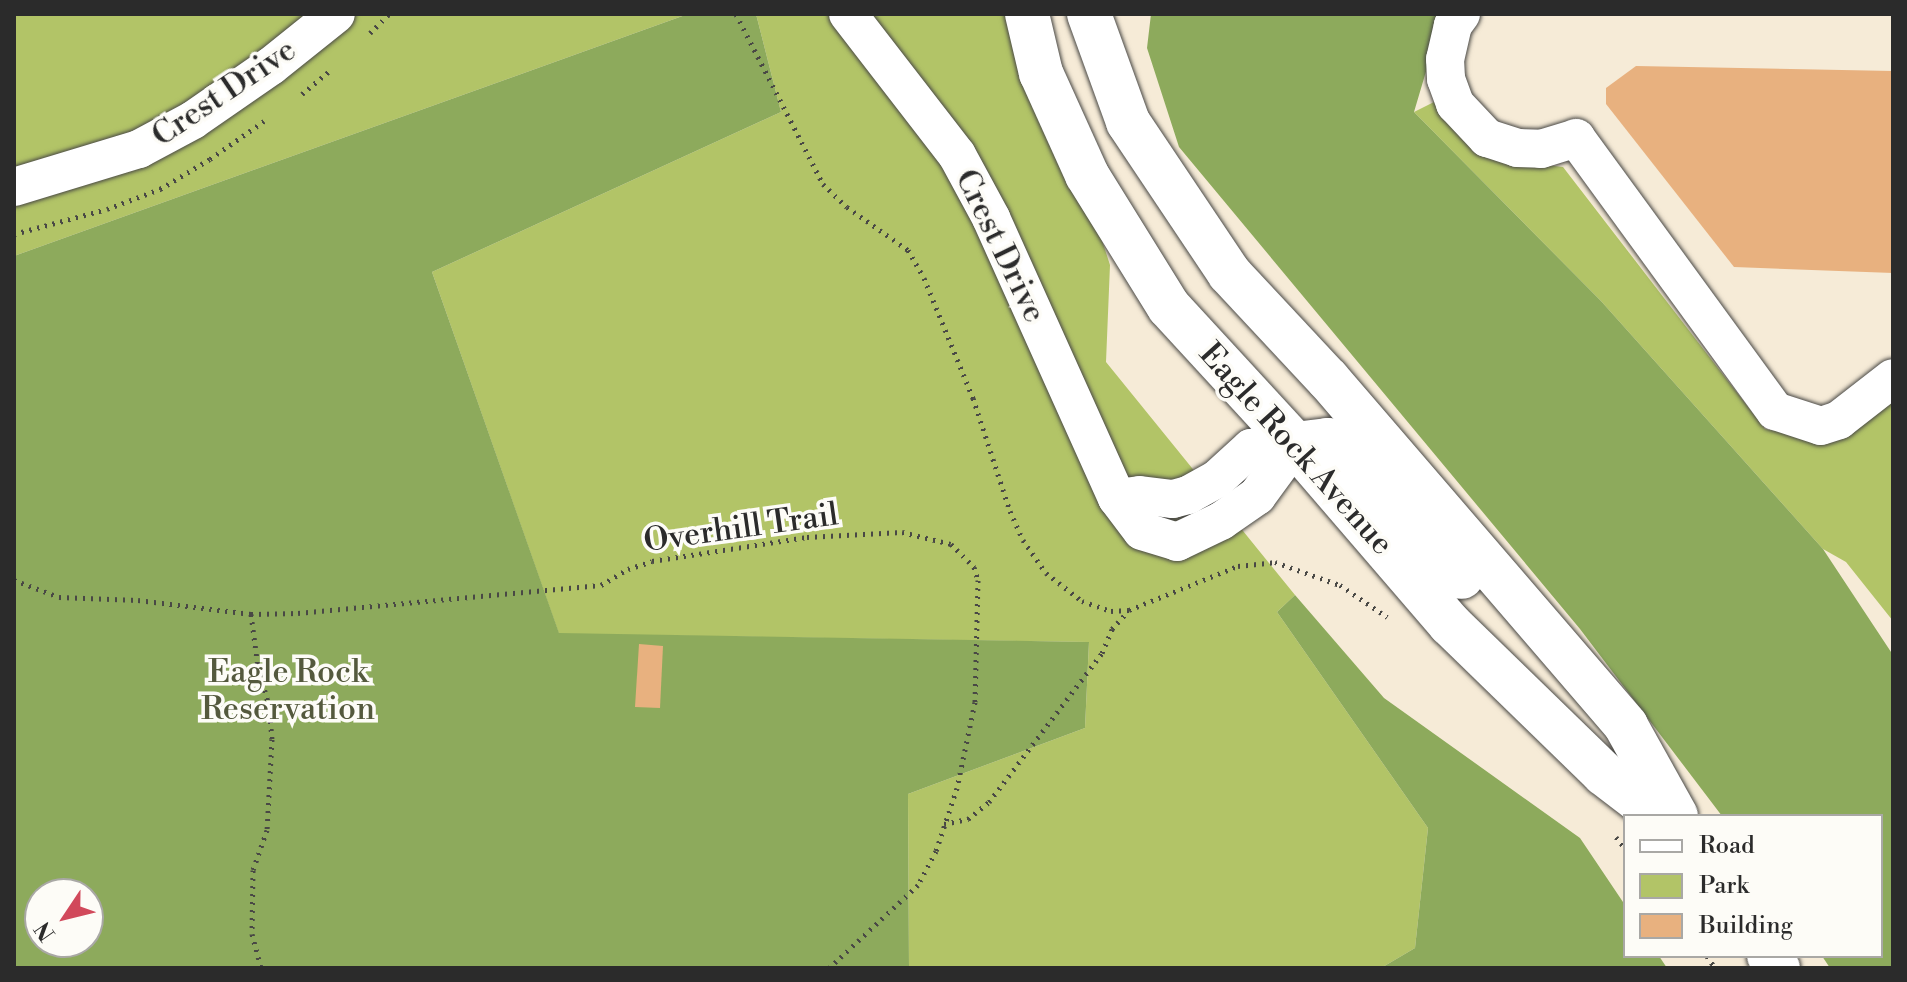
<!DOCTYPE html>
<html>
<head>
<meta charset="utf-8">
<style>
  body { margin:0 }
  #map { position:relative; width:1907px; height:982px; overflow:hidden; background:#f6ebd7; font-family:"Libre Bodoni",serif }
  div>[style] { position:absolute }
  .green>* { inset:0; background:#b2c467 }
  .forest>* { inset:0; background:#8daa5c }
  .building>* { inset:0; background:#e8b17f }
  .path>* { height:5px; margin-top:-2.5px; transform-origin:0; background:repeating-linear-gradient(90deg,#494845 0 2px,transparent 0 8px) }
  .roads { filter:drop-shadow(0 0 2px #494845) drop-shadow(0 0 2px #494845) }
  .minor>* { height:38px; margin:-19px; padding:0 19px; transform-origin:19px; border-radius:19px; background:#fff }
  .major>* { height:44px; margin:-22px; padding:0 22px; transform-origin:22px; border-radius:22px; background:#fff }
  span { translate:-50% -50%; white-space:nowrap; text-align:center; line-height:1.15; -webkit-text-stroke:7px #fdfcf7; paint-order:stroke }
  .street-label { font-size:32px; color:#2b2b2b }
  .park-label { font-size:32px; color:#54593d }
  .frame { position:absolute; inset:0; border:16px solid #2b2b2b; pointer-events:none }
  .legend { position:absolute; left:1623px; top:814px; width:260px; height:144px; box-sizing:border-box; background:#fdfcf7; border:2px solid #a9a8a5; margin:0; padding:10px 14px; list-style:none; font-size:24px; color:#2b2b2b }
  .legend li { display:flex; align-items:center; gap:16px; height:40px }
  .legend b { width:40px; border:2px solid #a9a8a5 }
  .north { position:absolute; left:24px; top:878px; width:80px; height:80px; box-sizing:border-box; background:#fdfcf7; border:2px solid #a9a8a5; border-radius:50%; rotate:235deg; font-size:22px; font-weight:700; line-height:32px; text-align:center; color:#2b2b2b }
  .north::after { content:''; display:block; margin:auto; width:28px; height:36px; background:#d1495b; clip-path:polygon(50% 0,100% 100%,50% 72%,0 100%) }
</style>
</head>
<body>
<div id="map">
  <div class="green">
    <div style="clip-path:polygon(14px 14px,688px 14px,14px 256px)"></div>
    <div style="clip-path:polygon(756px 14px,1021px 14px,1050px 80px,1110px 265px,1106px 362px,1295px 595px,1277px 612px,1428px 828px,1415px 948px,1381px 968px,909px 968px,908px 794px,1085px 728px,1089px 642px,559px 634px,432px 272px,781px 112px)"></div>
    <div style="clip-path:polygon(1436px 101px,1498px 159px,1563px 167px,1765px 429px,1815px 437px,1893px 399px,1893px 621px,1846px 562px,1823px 549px,1601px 301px,1414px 112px)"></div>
  </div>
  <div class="forest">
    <div style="clip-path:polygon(evenodd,688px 14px,756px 14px,781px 112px,432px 272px,559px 633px,1089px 642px,1085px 728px,908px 794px,909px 968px,14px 968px,14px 256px,688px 14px,40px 894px,88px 894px,88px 942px,40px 942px,40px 894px)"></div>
    <div style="clip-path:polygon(1151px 14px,1443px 14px,1414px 112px,1601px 301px,1823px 549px,1893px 655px,1893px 968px,1830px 968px,1822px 956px,1881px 956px,1881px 816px,1722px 816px,1580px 629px,1179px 147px,1147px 48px)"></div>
    <div style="clip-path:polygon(1295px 595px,1384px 698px,1580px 838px,1625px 905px,1625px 956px,1659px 956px,1667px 968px,1381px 968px,1415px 948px,1428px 828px,1277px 612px)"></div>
  </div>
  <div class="building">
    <div style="clip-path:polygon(1636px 66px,1893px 71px,1893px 273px,1734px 267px,1606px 104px,1606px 88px)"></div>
    <div style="clip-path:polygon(639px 644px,663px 646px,660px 708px,635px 707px)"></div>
  </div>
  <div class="path">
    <div style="left:736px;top:14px;width:191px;rotate:62.9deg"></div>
    <div style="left:823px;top:184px;width:33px;rotate:44deg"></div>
    <div style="left:847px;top:207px;width:75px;rotate:35.2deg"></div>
    <div style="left:908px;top:250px;width:32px;rotate:60deg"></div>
    <div style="left:924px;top:278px;width:130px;rotate:67.8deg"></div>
    <div style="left:973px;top:398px;width:119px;rotate:71.9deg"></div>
    <div style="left:1010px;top:511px;width:32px;rotate:66deg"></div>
    <div style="left:1023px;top:540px;width:40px;rotate:55.1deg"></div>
    <div style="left:1046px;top:573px;width:46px;rotate:37.9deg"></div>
    <div style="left:1082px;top:601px;width:31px;rotate:19deg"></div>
    <div style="left:1111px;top:611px;width:18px;rotate:-3deg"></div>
    <div style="left:1129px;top:610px;width:118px;rotate:-22deg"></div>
    <div style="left:1238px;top:566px;width:37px;rotate:-6deg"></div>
    <div style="left:1275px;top:562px;width:69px;rotate:19.5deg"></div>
    <div style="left:1340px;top:585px;width:57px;rotate:34.2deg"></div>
    <div style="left:370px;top:33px;width:27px;rotate:-45deg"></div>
    <div style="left:302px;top:94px;width:38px;rotate:-40deg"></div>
    <div style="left:14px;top:234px;width:96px;rotate:-15deg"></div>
    <div style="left:107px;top:209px;width:57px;rotate:-20.7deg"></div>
    <div style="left:160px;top:189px;width:58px;rotate:-31deg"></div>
    <div style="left:210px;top:159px;width:66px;rotate:-35.1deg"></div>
    <div style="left:14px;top:580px;width:48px;rotate:20.7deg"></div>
    <div style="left:59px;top:597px;width:79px;rotate:2.2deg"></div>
    <div style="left:138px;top:600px;width:114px;rotate:7.1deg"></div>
    <div style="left:251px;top:614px;width:47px;rotate:-1.2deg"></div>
    <div style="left:298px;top:613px;width:304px;rotate:-5.3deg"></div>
    <div style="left:601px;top:585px;width:31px;rotate:-31deg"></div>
    <div style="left:628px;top:569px;width:25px;rotate:-18deg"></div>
    <div style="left:652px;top:561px;width:157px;rotate:-8.8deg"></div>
    <div style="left:807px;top:537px;width:95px;rotate:-3deg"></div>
    <div style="left:902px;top:532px;width:50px;rotate:13.8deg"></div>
    <div style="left:951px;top:544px;width:33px;rotate:45deg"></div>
    <div style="left:974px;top:567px;width:14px;rotate:73deg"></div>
    <div style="left:978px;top:580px;width:122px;rotate:91.4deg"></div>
    <div style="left:975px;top:702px;width:88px;rotate:101.8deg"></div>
    <div style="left:957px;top:788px;width:66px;rotate:108.4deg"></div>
    <div style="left:936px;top:851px;width:38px;rotate:118deg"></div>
    <div style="left:918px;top:885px;width:122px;rotate:137deg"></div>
    <div style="left:251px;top:614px;width:53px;rotate:82.5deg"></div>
    <div style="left:258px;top:667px;width:40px;rotate:74deg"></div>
    <div style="left:269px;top:705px;width:34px;rotate:85deg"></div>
    <div style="left:272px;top:739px;width:91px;rotate:93.1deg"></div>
    <div style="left:267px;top:830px;width:42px;rotate:109.3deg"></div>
    <div style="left:253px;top:870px;width:64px;rotate:90.9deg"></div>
    <div style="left:252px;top:934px;width:35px;rotate:75deg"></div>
    <div style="left:944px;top:824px;width:25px;rotate:-12deg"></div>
    <div style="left:968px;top:819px;width:27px;rotate:-39deg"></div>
    <div style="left:989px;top:802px;width:187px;rotate:-52.8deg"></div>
    <div style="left:1102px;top:653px;width:26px;rotate:-67deg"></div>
    <div style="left:1112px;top:629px;width:24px;rotate:-48deg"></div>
    <div style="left:1616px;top:837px;width:14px;rotate:51deg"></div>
    <div style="left:1707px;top:956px;width:14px;rotate:56deg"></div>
  </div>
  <div class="roads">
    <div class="minor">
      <div style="left:848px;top:14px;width:178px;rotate:52.3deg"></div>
      <div style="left:957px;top:155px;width:72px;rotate:61.6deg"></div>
      <div style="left:991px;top:218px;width:307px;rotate:65.8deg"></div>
      <div style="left:1117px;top:498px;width:41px;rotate:52.9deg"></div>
      <div style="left:1142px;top:531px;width:37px;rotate:17deg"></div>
      <div style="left:1177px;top:542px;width:49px;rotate:-25.5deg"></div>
      <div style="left:1221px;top:521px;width:44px;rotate:-34.8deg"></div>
      <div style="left:1257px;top:496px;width:64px;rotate:-53.8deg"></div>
      <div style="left:1461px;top:14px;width:14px;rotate:126deg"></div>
      <div style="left:1453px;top:25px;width:35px;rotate:103deg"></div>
      <div style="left:1445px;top:59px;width:20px;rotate:87deg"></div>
      <div style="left:1446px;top:79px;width:27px;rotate:70deg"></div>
      <div style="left:1455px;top:104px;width:47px;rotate:46.7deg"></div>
      <div style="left:1487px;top:138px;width:32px;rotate:18deg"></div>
      <div style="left:1517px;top:148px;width:24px;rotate:2deg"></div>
      <div style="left:1541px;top:149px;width:37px;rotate:-17deg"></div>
      <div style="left:1576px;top:138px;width:338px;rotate:53.9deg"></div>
      <div style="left:1775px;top:411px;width:48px;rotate:18.1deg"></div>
      <div style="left:1821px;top:426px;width:19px;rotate:-18deg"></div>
      <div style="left:1839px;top:420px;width:68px;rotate:-37.9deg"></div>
      <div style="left:14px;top:187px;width:131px;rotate:-16.9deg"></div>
      <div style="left:139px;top:149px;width:61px;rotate:-28.2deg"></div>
      <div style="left:193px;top:120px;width:95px;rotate:-34.7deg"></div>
      <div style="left:271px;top:66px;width:83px;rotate:-38.7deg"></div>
      <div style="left:1117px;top:498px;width:23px;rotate:-7deg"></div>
      <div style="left:1140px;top:495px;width:33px;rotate:7deg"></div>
      <div style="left:1173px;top:499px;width:16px;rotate:-15deg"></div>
      <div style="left:1188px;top:495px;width:33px;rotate:-29deg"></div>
      <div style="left:1217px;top:479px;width:46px;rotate:-42.4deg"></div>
      <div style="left:1251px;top:448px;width:44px;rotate:-5.2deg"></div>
    </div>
    <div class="major">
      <div style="left:1027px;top:14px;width:61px;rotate:76.7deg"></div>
      <div style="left:1041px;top:73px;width:112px;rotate:65.7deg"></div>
      <div style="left:1087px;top:175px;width:155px;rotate:58.2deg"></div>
      <div style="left:1169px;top:307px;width:186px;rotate:47.4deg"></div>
      <div style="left:1295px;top:444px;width:238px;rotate:49.3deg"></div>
      <div style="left:1450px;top:624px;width:215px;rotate:44.2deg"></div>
      <div style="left:1604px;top:774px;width:69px;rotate:37.4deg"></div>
      <div style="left:1089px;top:14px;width:115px;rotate:70.1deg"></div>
      <div style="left:1128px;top:122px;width:182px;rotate:56.2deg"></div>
      <div style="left:1229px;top:273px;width:145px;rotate:47deg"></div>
      <div style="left:1328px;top:379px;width:457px;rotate:49.3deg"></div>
      <div style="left:1626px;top:726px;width:103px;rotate:60.9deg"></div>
      <div style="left:1295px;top:444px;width:33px;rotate:-7deg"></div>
      <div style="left:1328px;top:440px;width:26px;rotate:39deg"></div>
      <div style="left:1348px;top:456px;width:166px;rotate:46.7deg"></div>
      <div style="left:1769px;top:956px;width:15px;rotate:53deg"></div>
    </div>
  </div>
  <div class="street-label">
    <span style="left:224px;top:93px;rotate:-34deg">Crest Drive</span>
    <span style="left:1000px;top:246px;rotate:64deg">Crest Drive</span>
    <span style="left:1296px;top:449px;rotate:48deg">Eagle Rock Avenue</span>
    <span style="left:741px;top:528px;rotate:-8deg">Overhill Trail</span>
  </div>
  <div class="park-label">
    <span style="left:288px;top:691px">Eagle Rock<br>Reservation</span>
  </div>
  <div class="frame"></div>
  <ul class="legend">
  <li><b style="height:10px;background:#fff"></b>Road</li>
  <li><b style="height:22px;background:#b2c467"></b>Park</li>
  <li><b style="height:22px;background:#e8b17f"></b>Building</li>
  </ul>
  <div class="north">N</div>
</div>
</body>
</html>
